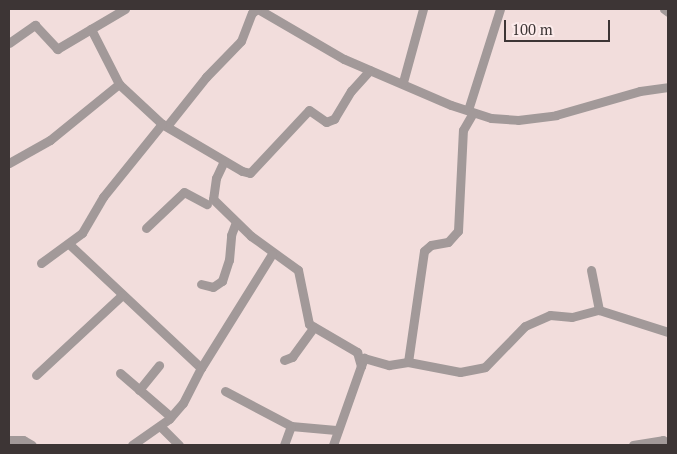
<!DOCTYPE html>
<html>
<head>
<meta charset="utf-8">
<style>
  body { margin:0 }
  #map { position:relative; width:677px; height:454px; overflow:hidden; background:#f2dddc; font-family:"PT Serif",serif }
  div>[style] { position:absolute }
  .minor>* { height:9px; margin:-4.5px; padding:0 4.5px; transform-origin:4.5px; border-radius:4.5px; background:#a29999 }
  span { translate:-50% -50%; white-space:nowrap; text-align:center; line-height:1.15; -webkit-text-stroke:5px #fcebeb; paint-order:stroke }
  .frame { position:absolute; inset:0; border:10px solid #3d3535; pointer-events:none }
  .scale { position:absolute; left:504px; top:20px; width:106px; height:22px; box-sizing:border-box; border:2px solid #3d3535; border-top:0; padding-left:6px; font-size:15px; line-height:18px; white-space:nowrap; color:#3d3535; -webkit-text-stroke:4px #fcebeb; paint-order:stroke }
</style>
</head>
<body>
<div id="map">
  <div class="minor">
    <div style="left:258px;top:9px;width:99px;rotate:30.2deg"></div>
    <div style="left:344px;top:59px;width:116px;rotate:23.3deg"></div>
    <div style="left:451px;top:105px;width:42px;rotate:18deg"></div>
    <div style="left:491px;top:118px;width:27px;rotate:4deg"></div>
    <div style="left:518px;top:120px;width:38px;rotate:-7deg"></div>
    <div style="left:556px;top:115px;width:87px;rotate:-15.9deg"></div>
    <div style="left:640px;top:91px;width:28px;rotate:-8deg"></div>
    <div style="left:664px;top:9px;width:5px;rotate:37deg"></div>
    <div style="left:9px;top:43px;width:32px;rotate:-35deg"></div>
    <div style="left:35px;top:25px;width:33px;rotate:47deg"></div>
    <div style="left:57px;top:49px;width:79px;rotate:-30.5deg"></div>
    <div style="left:403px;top:82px;width:76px;rotate:-74.7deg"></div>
    <div style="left:468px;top:110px;width:106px;rotate:-72.4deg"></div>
    <div style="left:162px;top:124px;width:93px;rotate:30.4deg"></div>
    <div style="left:242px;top:171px;width:8px;rotate:14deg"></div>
    <div style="left:250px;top:173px;width:86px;rotate:-46.9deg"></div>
    <div style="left:309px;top:110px;width:21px;rotate:35deg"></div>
    <div style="left:326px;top:122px;width:9px;rotate:-21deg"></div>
    <div style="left:334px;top:119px;width:33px;rotate:-59deg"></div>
    <div style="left:351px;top:91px;width:28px;rotate:-48deg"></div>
    <div style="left:167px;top:126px;width:63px;rotate:-51.5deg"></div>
    <div style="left:206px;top:77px;width:50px;rotate:-45.8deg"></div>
    <div style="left:241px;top:41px;width:30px;rotate:-69deg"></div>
    <div style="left:252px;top:13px;width:6px;rotate:-39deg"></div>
    <div style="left:224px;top:161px;width:19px;rotate:115deg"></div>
    <div style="left:216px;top:178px;width:21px;rotate:98deg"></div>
    <div style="left:213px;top:199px;width:53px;rotate:44.2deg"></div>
    <div style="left:251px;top:236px;width:58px;rotate:35.9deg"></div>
    <div style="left:298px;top:270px;width:55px;rotate:78.5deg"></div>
    <div style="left:309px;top:324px;width:56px;rotate:30.3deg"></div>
    <div style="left:357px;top:352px;width:15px;rotate:74deg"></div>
    <div style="left:361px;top:366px;width:9px;rotate:-69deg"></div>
    <div style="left:364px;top:358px;width:26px;rotate:16deg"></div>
    <div style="left:389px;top:365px;width:19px;rotate:-9deg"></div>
    <div style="left:408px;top:362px;width:53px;rotate:10.9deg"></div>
    <div style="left:460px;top:372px;width:25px;rotate:-11deg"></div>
    <div style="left:485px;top:367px;width:57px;rotate:-45.7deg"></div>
    <div style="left:525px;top:326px;width:27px;rotate:-24deg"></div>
    <div style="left:550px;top:315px;width:22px;rotate:5deg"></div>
    <div style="left:572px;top:317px;width:28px;rotate:-15deg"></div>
    <div style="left:599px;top:310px;width:72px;rotate:17.7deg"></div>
    <div style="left:9px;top:163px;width:47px;rotate:-29.3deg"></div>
    <div style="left:50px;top:140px;width:89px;rotate:-39.1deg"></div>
    <div style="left:146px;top:228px;width:52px;rotate:-43.5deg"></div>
    <div style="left:184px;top:192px;width:26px;rotate:28deg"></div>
    <div style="left:69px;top:244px;width:181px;rotate:43.2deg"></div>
    <div style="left:41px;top:263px;width:51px;rotate:-36.2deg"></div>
    <div style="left:82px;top:233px;width:42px;rotate:-59.7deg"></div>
    <div style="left:103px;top:197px;width:94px;rotate:-51.1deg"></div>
    <div style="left:162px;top:124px;width:59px;rotate:-137.1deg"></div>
    <div style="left:119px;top:84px;width:62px;rotate:-117deg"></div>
    <div style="left:591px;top:270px;width:41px;rotate:78.7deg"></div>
    <div style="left:201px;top:284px;width:12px;rotate:14deg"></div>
    <div style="left:213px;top:287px;width:11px;rotate:-34deg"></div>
    <div style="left:222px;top:281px;width:22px;rotate:-72deg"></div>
    <div style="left:229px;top:260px;width:25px;rotate:-85deg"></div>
    <div style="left:231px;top:235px;width:14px;rotate:-69deg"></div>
    <div style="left:284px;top:360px;width:9px;rotate:-21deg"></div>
    <div style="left:292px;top:357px;width:37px;rotate:-54deg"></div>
    <div style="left:408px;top:362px;width:112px;rotate:-81.8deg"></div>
    <div style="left:424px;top:251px;width:9px;rotate:-41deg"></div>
    <div style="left:431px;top:245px;width:17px;rotate:-10deg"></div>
    <div style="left:448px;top:242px;width:15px;rotate:-48deg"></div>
    <div style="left:458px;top:231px;width:101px;rotate:-87.2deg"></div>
    <div style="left:463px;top:130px;width:20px;rotate:-60deg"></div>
    <div style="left:120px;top:373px;width:67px;rotate:40.8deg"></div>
    <div style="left:36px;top:375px;width:117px;rotate:-42.9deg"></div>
    <div style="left:139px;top:390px;width:32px;rotate:-51deg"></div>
    <div style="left:225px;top:391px;width:75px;rotate:27.9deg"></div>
    <div style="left:291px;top:426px;width:45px;rotate:5.1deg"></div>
    <div style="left:160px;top:426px;width:27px;rotate:45deg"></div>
    <div style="left:9px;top:440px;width:14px"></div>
    <div style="left:23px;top:440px;width:10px;rotate:29deg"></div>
    <div style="left:132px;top:445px;width:45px;rotate:-35.1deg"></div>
    <div style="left:169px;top:419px;width:21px;rotate:-49deg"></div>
    <div style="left:183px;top:403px;width:39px;rotate:-63deg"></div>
    <div style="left:201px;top:368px;width:134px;rotate:-58.1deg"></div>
    <div style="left:284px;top:445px;width:20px;rotate:-70deg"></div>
    <div style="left:333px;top:445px;width:84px;rotate:-70.5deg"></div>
    <div style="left:633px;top:445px;width:30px;rotate:-9deg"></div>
    <div style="left:663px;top:440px;width:5px;rotate:90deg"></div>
  </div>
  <div class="frame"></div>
  <div class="scale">100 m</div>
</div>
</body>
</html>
